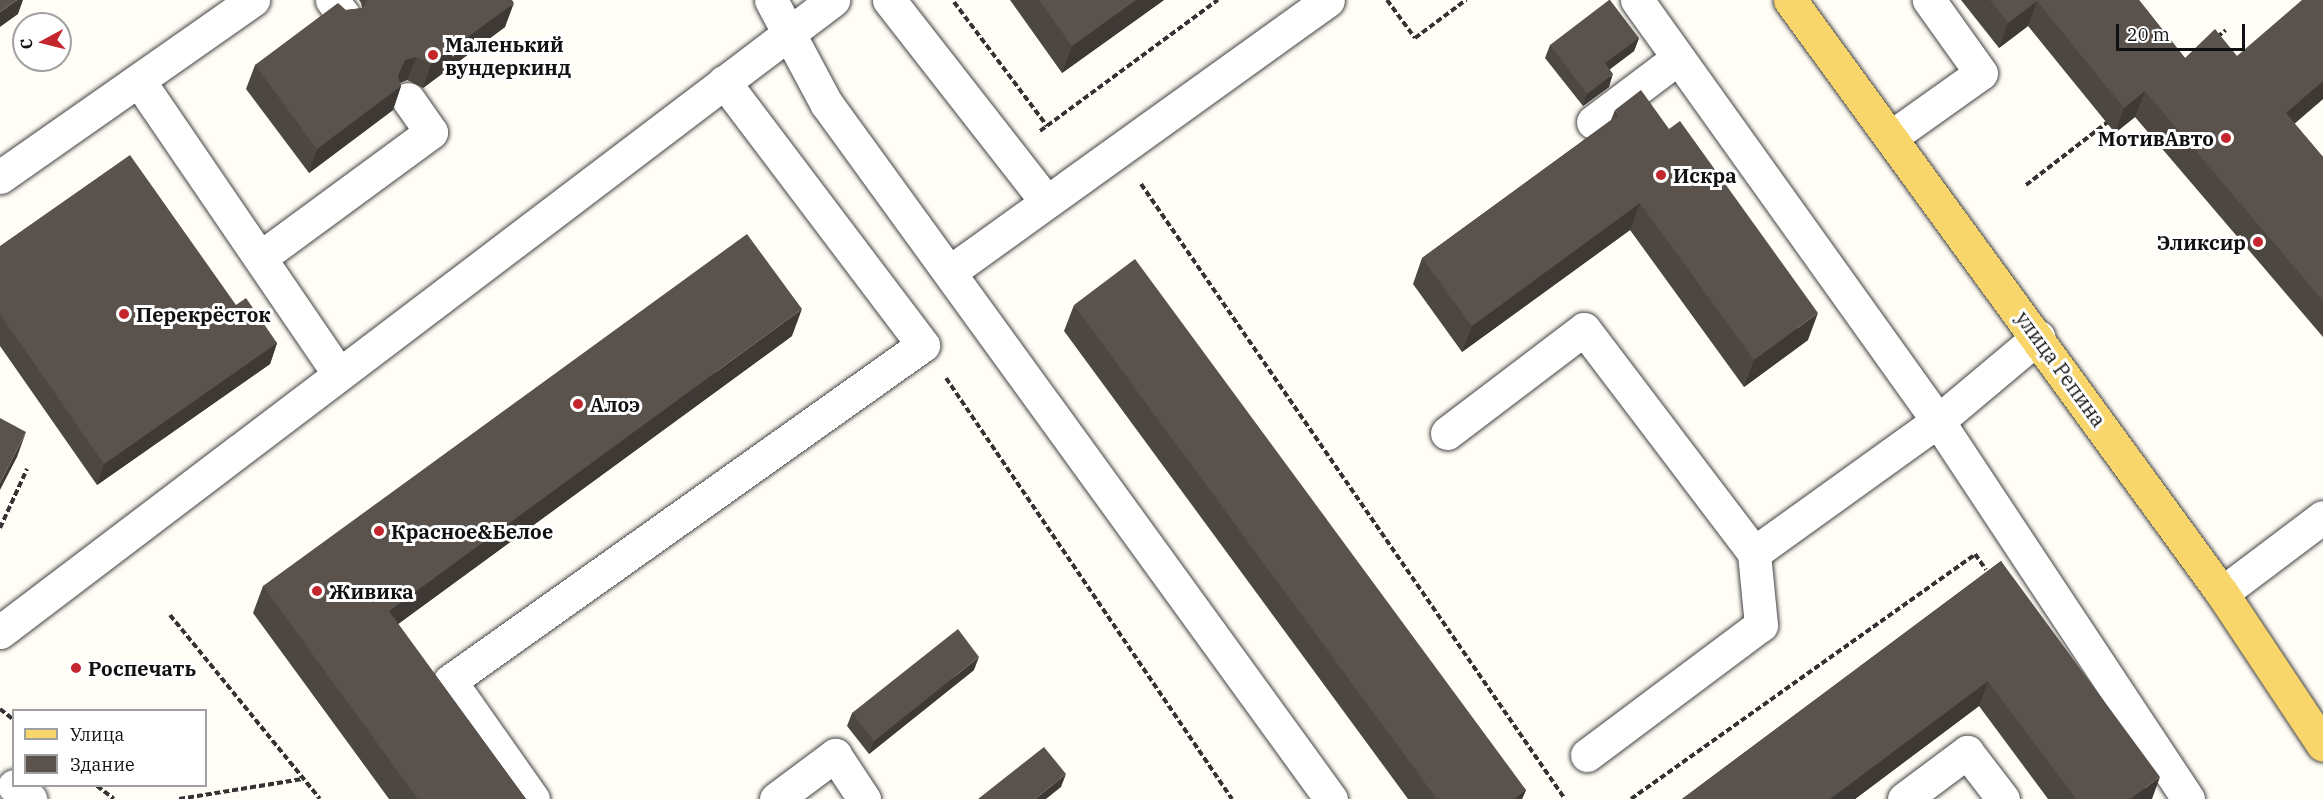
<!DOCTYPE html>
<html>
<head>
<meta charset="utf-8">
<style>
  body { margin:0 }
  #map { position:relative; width:2323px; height:799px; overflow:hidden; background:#fffdf5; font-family:"IBM Plex Serif",serif }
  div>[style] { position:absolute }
  .path>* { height:4px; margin-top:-2px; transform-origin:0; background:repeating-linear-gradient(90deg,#333 0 6px,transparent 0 9px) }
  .roads { filter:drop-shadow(0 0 2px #444) drop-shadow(0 0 2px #444) }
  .minor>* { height:33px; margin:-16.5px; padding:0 16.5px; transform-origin:16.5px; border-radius:16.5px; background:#fff }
  .major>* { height:33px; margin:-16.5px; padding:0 16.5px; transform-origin:16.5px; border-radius:16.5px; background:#f9d66b }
  .wall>* { inset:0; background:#4d4742 }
  .shaded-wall>* { inset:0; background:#3f3936 }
  .building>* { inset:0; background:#5a524d }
  .dots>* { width:16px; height:16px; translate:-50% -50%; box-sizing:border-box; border:3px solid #fff; border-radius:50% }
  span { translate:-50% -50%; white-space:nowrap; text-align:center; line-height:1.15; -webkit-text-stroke:6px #fff; paint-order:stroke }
  .poi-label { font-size:20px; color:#111; font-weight:700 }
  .left { translate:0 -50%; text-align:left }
  .right { translate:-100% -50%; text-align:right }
  .street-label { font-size:20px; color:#111 }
  .legend { position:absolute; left:12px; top:709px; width:195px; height:78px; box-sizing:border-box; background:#fff; border:2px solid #a0a0a0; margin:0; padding:8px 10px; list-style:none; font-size:18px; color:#111 }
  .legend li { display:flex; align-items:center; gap:12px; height:30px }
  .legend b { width:30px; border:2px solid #a0a0a0 }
  .north { position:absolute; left:12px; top:12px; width:60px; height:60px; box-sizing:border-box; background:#fff; border:2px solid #a0a0a0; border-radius:50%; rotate:263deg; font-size:16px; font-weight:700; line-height:24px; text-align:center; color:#111 }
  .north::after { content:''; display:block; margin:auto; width:21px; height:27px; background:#c4262e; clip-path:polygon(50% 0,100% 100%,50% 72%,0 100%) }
  .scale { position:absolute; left:2116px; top:24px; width:129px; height:27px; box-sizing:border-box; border:3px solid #111; border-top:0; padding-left:8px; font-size:18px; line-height:21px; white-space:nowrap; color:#111; -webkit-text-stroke:4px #fff; paint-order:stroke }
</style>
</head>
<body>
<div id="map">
  <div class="path">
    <div style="left:1387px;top:0;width:47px;rotate:53.6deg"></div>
    <div style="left:1415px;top:38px;width:64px;rotate:-36.7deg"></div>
    <div style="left:954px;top:2px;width:155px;rotate:53.1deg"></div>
    <div style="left:2217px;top:37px;width:11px;rotate:-38deg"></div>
    <div style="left:1040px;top:131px;width:221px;rotate:-36.4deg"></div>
    <div style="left:1141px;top:184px;width:747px;rotate:55.42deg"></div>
    <div style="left:2026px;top:185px;width:105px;rotate:-37.6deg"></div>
    <div style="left:946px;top:378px;width:509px;rotate:55.81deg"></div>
    <div style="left:0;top:528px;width:65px;rotate:-65.4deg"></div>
    <div style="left:1975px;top:554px;width:19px;rotate:55deg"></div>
    <div style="left:170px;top:615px;width:237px;rotate:50.8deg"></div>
    <div style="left:0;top:709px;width:18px;rotate:38deg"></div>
    <div style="left:97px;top:786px;width:21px;rotate:37deg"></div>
    <div style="left:179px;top:799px;width:125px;rotate:-9.2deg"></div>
    <div style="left:1631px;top:799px;width:421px;rotate:-35.4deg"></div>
  </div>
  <div class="roads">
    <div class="minor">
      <div style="left:332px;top:0;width:20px;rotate:53deg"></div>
      <div style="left:771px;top:0;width:117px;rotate:61.9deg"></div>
      <div style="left:826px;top:103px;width:860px;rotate:54.04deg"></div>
      <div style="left:889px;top:0;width:256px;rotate:52deg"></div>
      <div style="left:1637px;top:0;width:518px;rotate:54.44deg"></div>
      <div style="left:1938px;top:421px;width:453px;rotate:56.5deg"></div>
      <div style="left:139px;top:81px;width:353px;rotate:55.7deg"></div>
      <div style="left:1593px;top:122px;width:106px;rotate:-37deg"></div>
      <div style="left:1891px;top:137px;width:110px;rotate:-35.4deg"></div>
      <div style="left:1981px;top:73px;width:90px;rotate:-125.5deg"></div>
      <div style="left:0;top:177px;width:309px;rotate:-35deg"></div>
      <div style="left:261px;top:257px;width:211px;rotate:-36.3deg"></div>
      <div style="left:431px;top:132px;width:40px;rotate:-124.9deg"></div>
      <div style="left:951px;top:271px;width:464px;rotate:-35.7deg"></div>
      <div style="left:1447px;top:433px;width:172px;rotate:-37.2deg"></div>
      <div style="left:1584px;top:329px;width:281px;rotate:52.8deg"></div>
      <div style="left:1754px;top:553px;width:226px;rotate:-35.7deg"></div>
      <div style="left:1938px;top:421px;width:131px;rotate:-40deg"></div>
      <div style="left:2222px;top:593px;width:126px;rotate:-37deg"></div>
      <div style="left:0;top:632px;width:1046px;rotate:-37.19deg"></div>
      <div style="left:1587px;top:755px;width:217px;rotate:-36.8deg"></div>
      <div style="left:1761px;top:625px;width:72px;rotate:-95.6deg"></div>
      <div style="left:14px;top:786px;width:21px;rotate:39deg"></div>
      <div style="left:533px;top:799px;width:144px;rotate:-125.1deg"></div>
      <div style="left:450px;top:681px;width:580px;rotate:-35.39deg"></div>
      <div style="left:923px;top:345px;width:330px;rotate:-127.1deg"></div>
      <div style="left:776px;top:799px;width:74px;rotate:-36.7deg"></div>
      <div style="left:835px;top:755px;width:53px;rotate:56.6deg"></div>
      <div style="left:1904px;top:799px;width:79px;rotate:-36.7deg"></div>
      <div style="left:1967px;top:752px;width:59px;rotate:52.5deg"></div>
    </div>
    <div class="major">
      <div style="left:1790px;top:0;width:734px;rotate:53.93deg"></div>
      <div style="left:2222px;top:593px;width:182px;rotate:56.4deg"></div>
    </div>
  </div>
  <div class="wall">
    <div style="clip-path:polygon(359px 0,512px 0,505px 27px,423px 88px,407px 80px,400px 83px,401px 86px,393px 110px,309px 173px,246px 89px,255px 65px,346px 10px,362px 8px,361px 3px)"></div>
    <div style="clip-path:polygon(1010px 0,1164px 0,1062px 73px)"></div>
    <div style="clip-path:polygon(1961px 0,2139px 0,2185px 58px,2237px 56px,2323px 0,2323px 99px,2294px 123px,2323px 157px,2323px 337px,2135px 117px,2115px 133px,2028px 26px,1999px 48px)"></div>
    <div style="clip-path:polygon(1639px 38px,1634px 51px,1610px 69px,1609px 87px,1583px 106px,1545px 58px,1550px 45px)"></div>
    <div style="clip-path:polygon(1615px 110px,1808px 340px,1744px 387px,1630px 230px,1462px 352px,1413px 284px,1422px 258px,1611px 120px)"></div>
    <div style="clip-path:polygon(0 246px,236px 305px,277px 343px,270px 364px,97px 485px,0 346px)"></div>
    <div style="clip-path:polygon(1074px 305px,1526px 790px,1522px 799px,1408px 799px,1064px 331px)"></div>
    <div style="clip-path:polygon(792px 336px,398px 624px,526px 799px,389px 799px,253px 613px,263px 586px)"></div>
    <div style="clip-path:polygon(2001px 561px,2152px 799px,2048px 799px,1979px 706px,1855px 799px,1682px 799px)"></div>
    <div style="clip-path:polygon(974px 670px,869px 754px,847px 726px,852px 713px)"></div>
  </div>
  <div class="shaded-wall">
    <div style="clip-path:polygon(17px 0,23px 0,18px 14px,0 27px,0 12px)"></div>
    <div style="clip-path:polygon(1136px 0,1164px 0,1062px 73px,1072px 46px)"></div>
    <div style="clip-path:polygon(2037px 1px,2028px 26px,1999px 48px,2008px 23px)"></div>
    <div style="clip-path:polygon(514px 3px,505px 27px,423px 88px,431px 64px)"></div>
    <div style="clip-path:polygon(1639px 38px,1634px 51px,1601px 76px,1605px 63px)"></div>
    <div style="clip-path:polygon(416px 57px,407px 80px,397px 84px,401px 86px,393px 110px,309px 173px,317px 149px,398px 76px,405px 60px)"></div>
    <div style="clip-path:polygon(1613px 74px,1609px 87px,1583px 106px,1587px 94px)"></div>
    <div style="clip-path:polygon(2323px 81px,2323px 99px,2277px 139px,2286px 113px)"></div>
    <div style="clip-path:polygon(2145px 91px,2135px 117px,2115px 133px,2124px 108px)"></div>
    <div style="clip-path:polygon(1640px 203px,1630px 230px,1462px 352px,1472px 326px)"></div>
    <div style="clip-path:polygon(802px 309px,792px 336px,379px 638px,389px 611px)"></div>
    <div style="clip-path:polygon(1818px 313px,1808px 340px,1744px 387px,1754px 360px)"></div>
    <div style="clip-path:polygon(277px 343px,270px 364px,97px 485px,104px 464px)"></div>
    <div style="clip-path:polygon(26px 432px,17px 457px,0 490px,0 483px)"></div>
    <div style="clip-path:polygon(979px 657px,974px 670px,869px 754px,874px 741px)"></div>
    <div style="clip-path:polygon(1988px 681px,1979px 706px,1855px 799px,1830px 799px)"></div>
    <div style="clip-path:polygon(1066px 774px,1061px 787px,1046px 799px,1035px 799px)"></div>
    <div style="clip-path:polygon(2160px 777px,2152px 799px,2130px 799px)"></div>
    <div style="clip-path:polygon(1526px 790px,1522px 799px,1514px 799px)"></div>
  </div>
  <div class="building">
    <div style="clip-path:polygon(0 0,17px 0,0 12px)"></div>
    <div style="clip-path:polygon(367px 0,512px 0,514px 3px,431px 64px,416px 57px,405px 60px,398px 76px,401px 86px,317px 149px,255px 65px,338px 3px,346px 10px,363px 8px)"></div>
    <div style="clip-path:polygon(1039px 0,1136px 0,1072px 46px)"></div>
    <div style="clip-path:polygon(1609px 0,1610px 0,1639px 38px,1605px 63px,1613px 74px,1587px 94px,1550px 45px)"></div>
    <div style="clip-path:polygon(1990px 0,2139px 0,2185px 58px,2215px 29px,2237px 56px,2302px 0,2323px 0,2323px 81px,2286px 113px,2323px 157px,2323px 301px,2145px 91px,2124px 108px,2037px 1px,2008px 23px)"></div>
    <div style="clip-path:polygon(1641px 90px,1669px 129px,1680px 121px,1818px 313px,1754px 360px,1640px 203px,1472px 326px,1422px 258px,1619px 115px,1615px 110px)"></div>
    <div style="clip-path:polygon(130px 155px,236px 305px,246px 298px,277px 343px,104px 464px,0 314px,0 246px)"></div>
    <div style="clip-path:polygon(747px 234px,802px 309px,389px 611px,526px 799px,418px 799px,263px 586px)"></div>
    <div style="clip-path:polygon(1135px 259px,1526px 790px,1514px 799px,1437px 799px,1074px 305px)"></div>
    <div style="clip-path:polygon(0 418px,26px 432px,0 483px)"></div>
    <div style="clip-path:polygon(2001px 561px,2160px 777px,2130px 799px,2076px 799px,1988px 681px,1830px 799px,1682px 799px)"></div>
    <div style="clip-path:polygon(958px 629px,979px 657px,874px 741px,852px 713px)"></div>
    <div style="clip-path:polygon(1044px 747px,1066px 774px,1035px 799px,978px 799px)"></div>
  </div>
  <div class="dots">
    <div style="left:433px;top:55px;background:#c4262e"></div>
    <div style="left:2226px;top:138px;background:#c4262e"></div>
    <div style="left:1661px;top:175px;background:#c4262e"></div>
    <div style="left:2258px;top:242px;background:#c4262e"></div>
    <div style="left:124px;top:314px;background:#c4262e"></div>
    <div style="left:578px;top:404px;background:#c4262e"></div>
    <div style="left:379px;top:531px;background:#c4262e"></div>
    <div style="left:317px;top:591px;background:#c4262e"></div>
    <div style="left:76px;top:668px;background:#c4262e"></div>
  </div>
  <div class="poi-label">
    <span class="left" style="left:445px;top:56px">Маленький<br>вундеркинд</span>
    <span class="right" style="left:2214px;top:138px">МотивАвто</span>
    <span class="left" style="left:1673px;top:175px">Искра</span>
    <span class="right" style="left:2246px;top:242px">Эликсир</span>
    <span class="left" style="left:136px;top:314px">Перекрёсток</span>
    <span class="left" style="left:590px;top:404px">Алоэ</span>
    <span class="left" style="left:391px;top:531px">Красное&amp;Белое</span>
    <span class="left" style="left:329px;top:591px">Живика</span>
    <span class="left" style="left:88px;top:668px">Роспечать</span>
  </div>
  <div class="street-label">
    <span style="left:2061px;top:369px;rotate:54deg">улица Репина</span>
  </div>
  <ul class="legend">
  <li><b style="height:8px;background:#f9d66b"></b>Улица</li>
  <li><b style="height:16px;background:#5a524d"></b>Здание</li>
  </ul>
  <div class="north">С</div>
  <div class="scale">20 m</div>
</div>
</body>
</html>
